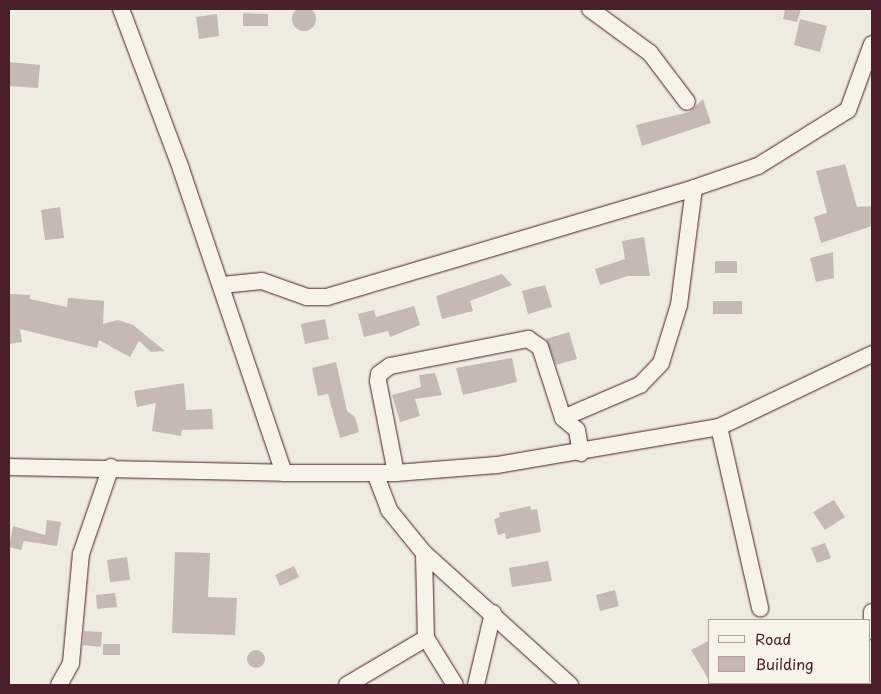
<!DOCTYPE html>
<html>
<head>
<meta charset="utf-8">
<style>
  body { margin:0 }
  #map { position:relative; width:881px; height:694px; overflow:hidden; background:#f0ebe0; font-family:"Playpen Sans",sans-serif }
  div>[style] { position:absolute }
  .building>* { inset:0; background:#c6b8b3 }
  .round { border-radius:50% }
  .roads { filter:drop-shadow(0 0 1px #4a1f2b) drop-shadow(0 0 1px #4a1f2b) }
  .minor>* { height:16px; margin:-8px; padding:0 8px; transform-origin:8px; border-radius:8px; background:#f7f3e8 }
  span { translate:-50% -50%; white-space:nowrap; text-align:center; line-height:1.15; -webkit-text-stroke:5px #f7f3e8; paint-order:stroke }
  .frame { position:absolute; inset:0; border:10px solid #4a1f2b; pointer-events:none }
  .legend { position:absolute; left:708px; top:619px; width:162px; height:65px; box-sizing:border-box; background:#f7f3e8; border:1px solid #b29e9c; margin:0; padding:6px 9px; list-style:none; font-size:15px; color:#4a1f2b }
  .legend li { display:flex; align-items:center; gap:10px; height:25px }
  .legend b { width:25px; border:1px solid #b29e9c }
</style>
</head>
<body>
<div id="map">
  <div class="building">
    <div class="round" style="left:292px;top:7px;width:24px;height:24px"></div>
    <div style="clip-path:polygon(785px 9px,801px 9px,797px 22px,783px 19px)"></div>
    <div style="clip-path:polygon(243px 13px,268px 14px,268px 26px,243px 26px)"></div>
    <div style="clip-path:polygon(217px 14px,219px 36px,199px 39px,196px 17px)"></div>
    <div style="clip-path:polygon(800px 19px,827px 26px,820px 52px,794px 45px)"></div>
    <div style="clip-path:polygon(9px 62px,40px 65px,38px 88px,9px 86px)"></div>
    <div style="clip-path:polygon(703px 99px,711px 123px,642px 146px,636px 125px,689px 112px)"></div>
    <div style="clip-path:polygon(845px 164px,857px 207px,872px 206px,872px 226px,821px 243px,814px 217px,827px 213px,816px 171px)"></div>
    <div style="clip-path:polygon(60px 207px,64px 238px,45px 240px,41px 210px)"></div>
    <div style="clip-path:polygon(644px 237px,650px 276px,628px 276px,600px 285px,595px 269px,625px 259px,622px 241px)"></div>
    <div style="clip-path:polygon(833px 252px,834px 278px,816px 282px,810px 258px)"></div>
    <div style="clip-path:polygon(715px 261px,737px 261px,737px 273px,715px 273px)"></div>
    <div style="clip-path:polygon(502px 274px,512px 285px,470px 301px,473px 311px,442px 319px,436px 296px)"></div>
    <div style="clip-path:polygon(545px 285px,552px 307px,528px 314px,522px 291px)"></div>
    <div style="clip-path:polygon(9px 294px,30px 295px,30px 299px,67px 307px,68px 298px,104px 301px,103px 324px,118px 320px,133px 325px,165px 351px,151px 352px,139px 341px,130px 357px,99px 340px,97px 348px,20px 329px,22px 342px,9px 344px)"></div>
    <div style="clip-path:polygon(713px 301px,742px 301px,742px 314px,713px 314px)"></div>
    <div style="clip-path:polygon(414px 306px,420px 325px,390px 337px,388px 331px,364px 337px,358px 314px,374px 310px,376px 317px)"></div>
    <div style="clip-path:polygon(325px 319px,329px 339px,305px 344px,301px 324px)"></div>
    <div style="clip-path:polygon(569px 332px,577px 359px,556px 365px,546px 339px)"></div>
    <div style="clip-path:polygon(512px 358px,517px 382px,463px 395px,456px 368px)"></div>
    <div style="clip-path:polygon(336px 362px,347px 411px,355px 417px,359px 432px,340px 438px,328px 394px,318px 396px,312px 368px)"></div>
    <div style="clip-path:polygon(435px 373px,442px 395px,415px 399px,420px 416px,400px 422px,392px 395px,421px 387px,419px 375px)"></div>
    <div style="clip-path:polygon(184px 383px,186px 410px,212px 409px,213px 429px,182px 430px,181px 436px,152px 431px,156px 403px,137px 407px,134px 391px)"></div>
    <div style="clip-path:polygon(834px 500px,845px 517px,825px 530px,813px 512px)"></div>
    <div style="clip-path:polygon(530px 506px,531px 510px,537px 509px,541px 532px,506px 539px,505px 533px,498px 535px,494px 519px,500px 517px,499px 513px)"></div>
    <div style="clip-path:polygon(47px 520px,61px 522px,57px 546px,24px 541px,21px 550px,9px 547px,13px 526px,45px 535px)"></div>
    <div style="clip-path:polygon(825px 543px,831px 558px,817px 563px,811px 548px)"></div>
    <div style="clip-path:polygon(175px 552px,210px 553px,208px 597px,237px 598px,235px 635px,172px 633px)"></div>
    <div style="clip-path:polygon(127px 557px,130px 580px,110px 582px,107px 560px)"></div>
    <div style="clip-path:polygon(548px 561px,552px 581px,512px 587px,509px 568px)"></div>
    <div style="clip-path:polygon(294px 566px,299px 577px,280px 586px,275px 575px)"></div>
    <div style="clip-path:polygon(615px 590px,619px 606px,600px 611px,596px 595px)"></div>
    <div style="clip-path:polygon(115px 593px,117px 607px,97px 609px,96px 595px)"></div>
    <div style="clip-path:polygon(84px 631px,102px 632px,101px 647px,83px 645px)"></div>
    <div style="clip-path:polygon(710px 640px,710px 682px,691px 650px)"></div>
    <div style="clip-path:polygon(103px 644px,120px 644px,120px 655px,103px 655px)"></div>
    <div class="round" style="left:247px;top:650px;width:18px;height:18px"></div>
  </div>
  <div class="roads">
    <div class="minor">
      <div style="left:121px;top:9px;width:171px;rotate:69.4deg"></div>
      <div style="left:181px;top:169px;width:321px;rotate:71.3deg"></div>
      <div style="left:590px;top:9px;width:74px;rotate:36.3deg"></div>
      <div style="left:650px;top:53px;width:61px;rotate:52.9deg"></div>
      <div style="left:222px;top:285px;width:40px;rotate:-5.7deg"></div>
      <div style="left:262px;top:281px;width:48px;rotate:19.6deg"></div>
      <div style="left:307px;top:297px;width:20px"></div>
      <div style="left:327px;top:297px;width:383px;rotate:-16.5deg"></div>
      <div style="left:719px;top:427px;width:186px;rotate:77.2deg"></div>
      <div style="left:581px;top:453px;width:23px;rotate:-100deg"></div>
      <div style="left:577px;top:430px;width:18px;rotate:-139deg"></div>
      <div style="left:563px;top:418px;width:84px;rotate:-23.2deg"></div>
      <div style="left:640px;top:385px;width:30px;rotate:-46deg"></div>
      <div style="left:661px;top:363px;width:61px;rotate:-72.8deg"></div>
      <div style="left:679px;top:305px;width:118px;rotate:-82.7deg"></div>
      <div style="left:694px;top:188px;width:68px;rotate:-19deg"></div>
      <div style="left:758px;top:166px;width:106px;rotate:-31.9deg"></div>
      <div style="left:848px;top:110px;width:70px;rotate:-70deg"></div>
      <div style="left:9px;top:467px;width:275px;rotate:1.2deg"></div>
      <div style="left:284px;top:473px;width:112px"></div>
      <div style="left:396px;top:473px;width:101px;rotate:-4.5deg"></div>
      <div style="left:497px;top:465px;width:225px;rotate:-9.7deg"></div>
      <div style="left:719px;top:427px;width:170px;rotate:-25.5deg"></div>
      <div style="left:375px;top:473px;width:40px;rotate:69deg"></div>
      <div style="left:389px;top:510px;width:55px;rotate:50.9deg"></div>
      <div style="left:424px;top:553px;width:197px;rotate:42.1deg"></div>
      <div style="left:396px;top:473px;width:94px;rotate:-101.1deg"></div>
      <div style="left:378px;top:381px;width:7px;rotate:-82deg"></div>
      <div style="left:379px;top:374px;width:14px;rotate:-36deg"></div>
      <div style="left:390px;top:366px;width:141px;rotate:-11.1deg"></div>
      <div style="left:528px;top:339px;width:14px;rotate:34deg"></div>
      <div style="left:540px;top:347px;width:75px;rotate:72.1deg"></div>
      <div style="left:424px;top:553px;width:85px;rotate:88.7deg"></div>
      <div style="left:426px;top:638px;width:55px;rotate:58.3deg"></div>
      <div style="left:872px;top:612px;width:19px;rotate:90deg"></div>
      <div style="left:59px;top:685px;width:25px;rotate:-61deg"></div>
      <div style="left:71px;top:663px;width:109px;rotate:-84.8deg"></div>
      <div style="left:81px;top:554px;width:92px;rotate:-71deg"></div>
      <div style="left:347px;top:685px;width:92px;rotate:-30.7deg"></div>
      <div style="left:476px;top:685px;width:74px;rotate:-76.7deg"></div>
    </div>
  </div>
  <div class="frame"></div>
  <ul class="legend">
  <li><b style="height:6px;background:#f7f3e8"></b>Road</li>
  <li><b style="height:14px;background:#c6b8b3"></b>Building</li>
  </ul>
</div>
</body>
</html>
